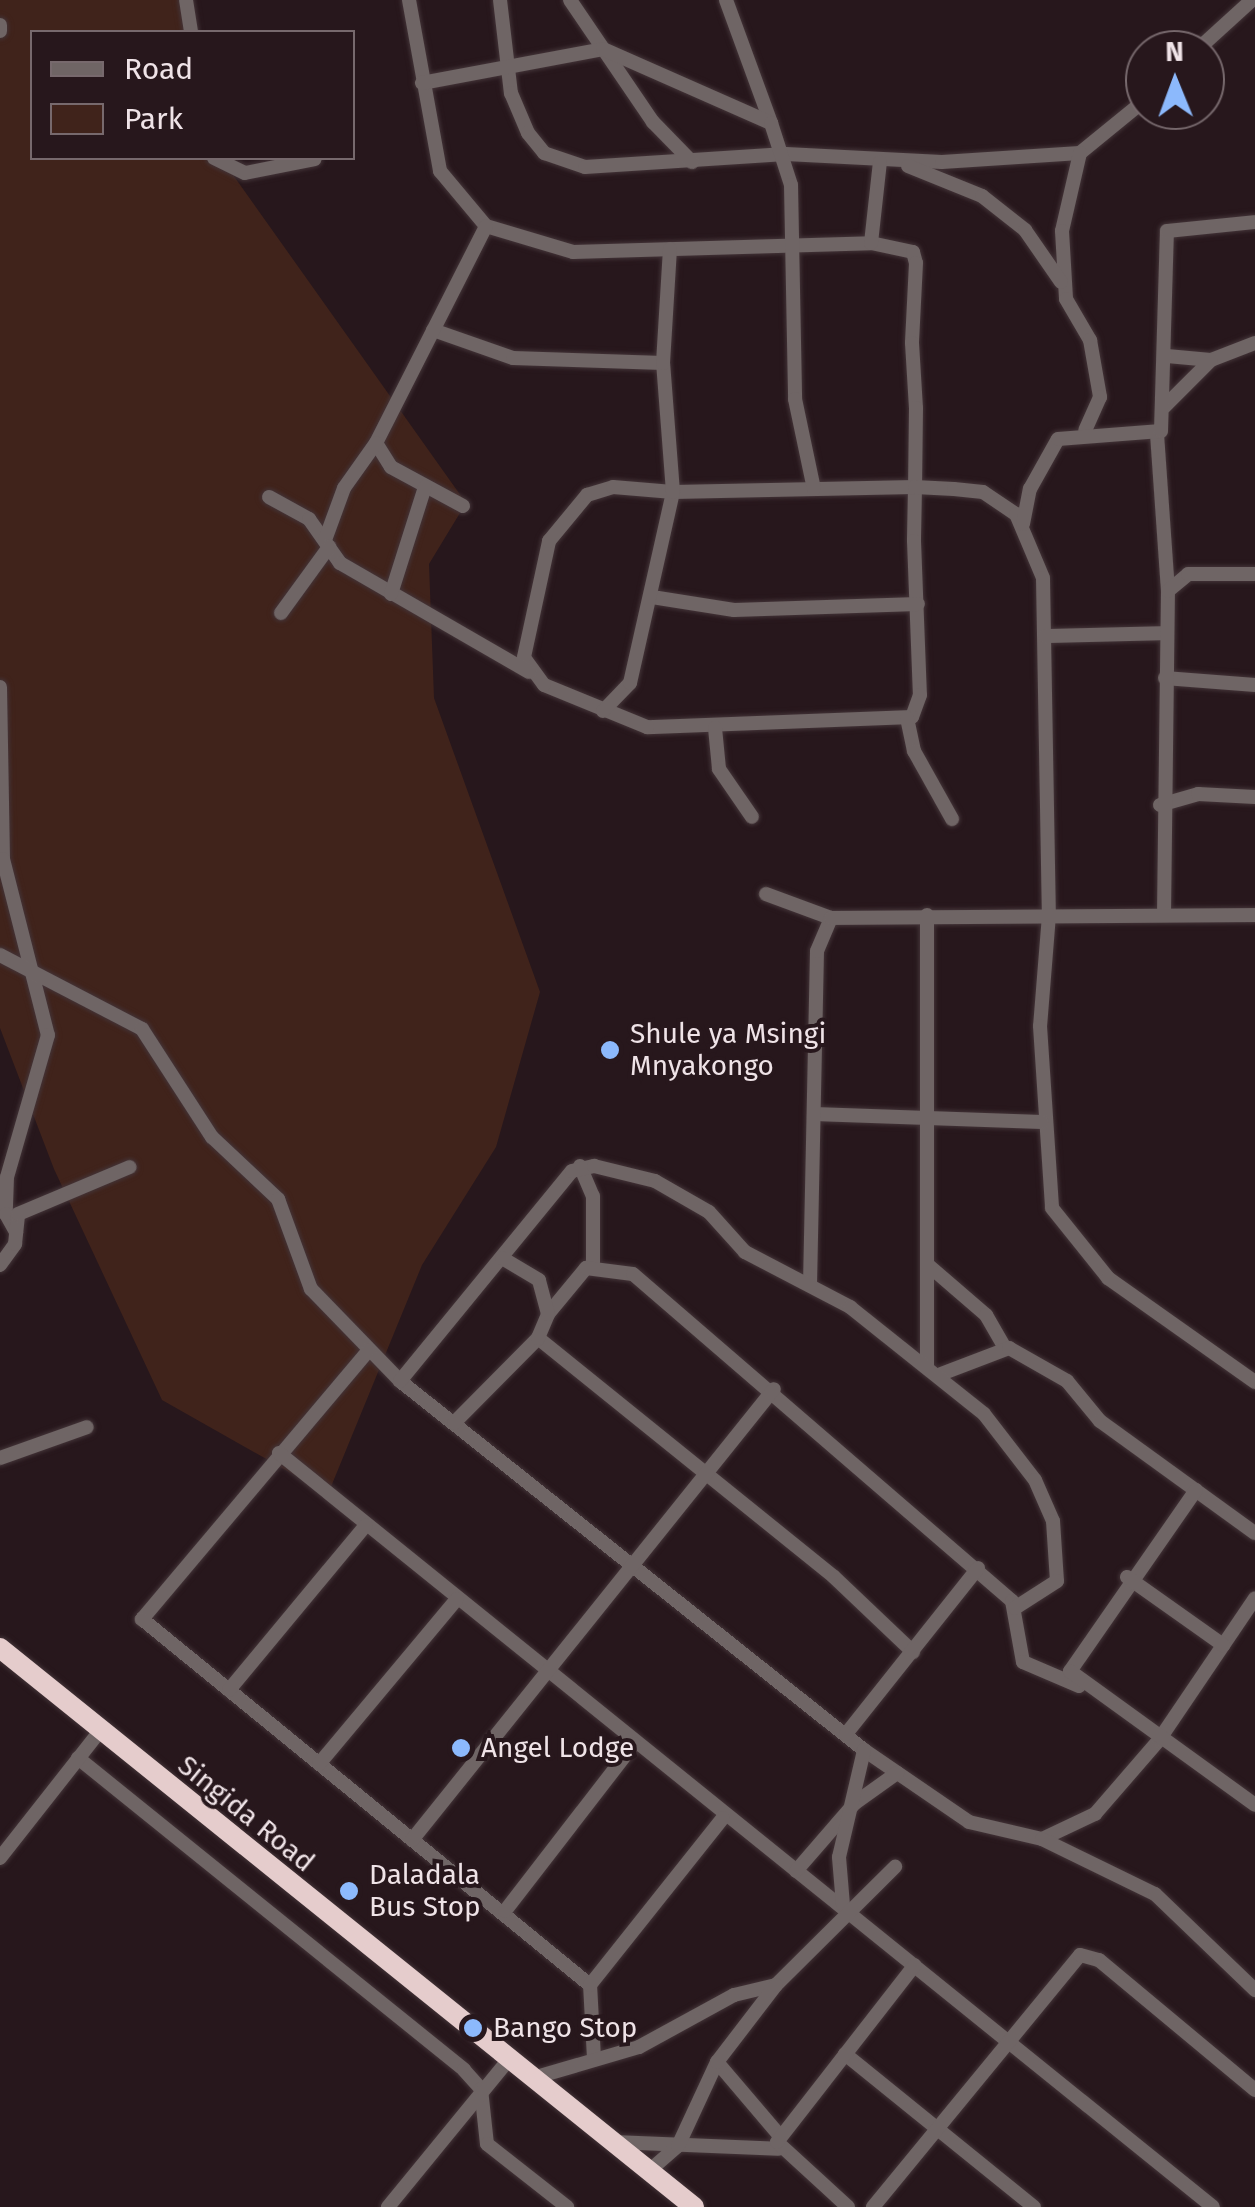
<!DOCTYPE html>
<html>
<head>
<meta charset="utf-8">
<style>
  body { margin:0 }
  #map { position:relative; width:1255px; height:2207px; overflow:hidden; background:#27171c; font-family:"Fira Sans",sans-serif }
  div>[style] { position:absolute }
  .green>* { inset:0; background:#40231b }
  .roads { filter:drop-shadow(0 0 2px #433438) drop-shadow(0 0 2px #433438) }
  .minor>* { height:14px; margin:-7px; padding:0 7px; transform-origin:7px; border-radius:7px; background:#6f6565 }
  .highway>* { height:20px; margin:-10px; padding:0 10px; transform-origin:10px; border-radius:10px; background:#e5cccc }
  .dots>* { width:28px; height:28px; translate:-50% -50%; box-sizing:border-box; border:5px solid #27171c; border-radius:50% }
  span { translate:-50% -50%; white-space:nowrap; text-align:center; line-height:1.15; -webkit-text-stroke:8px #27171c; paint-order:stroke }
  .poi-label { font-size:28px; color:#efe3e7 }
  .left { translate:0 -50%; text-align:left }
  .street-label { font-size:28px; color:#efe3e7 }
  .legend { position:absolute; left:30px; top:30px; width:325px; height:130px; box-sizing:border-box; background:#27171c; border:2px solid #77696d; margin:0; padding:12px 18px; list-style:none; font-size:30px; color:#efe3e7 }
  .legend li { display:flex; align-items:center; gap:20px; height:50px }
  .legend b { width:50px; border:2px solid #77696d }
  .north { position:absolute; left:1125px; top:30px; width:100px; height:100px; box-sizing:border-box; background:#27171c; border:2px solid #77696d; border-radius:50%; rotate:359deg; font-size:28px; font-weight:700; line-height:40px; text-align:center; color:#efe3e7 }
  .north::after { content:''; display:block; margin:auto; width:35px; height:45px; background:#8cb9fc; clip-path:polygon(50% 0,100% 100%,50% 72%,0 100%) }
</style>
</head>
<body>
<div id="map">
  <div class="green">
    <div style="clip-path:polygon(0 0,185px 0,193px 32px,32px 32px,32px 158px,221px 158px,466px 503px,429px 564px,434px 698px,540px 992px,496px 1147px,422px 1265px,328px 1494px,162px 1400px,54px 1169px,0 1028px)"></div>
  </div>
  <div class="roads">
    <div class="minor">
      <div style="left:186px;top:0;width:32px;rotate:81deg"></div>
      <div style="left:409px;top:0;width:174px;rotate:79.7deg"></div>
      <div style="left:440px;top:171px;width:72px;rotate:50.1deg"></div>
      <div style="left:486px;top:226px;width:91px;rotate:16.6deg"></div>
      <div style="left:573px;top:252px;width:298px;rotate:-1.7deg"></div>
      <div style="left:871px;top:243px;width:43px;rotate:12.1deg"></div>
      <div style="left:913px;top:252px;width:11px;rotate:75deg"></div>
      <div style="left:916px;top:263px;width:80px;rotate:92.9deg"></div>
      <div style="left:912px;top:343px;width:65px;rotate:86.5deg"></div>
      <div style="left:916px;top:408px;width:79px;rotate:90.7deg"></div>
      <div style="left:915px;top:487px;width:54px;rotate:91.1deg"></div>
      <div style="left:914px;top:541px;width:154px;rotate:87.8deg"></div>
      <div style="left:920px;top:695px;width:23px;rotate:110deg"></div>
      <div style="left:912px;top:717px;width:265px;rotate:177.8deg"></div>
      <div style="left:647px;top:727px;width:111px;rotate:-157.8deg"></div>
      <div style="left:544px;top:685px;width:34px;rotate:-126deg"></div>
      <div style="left:524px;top:657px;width:119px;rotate:-77.8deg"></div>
      <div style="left:549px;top:541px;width:60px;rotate:-50.4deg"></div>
      <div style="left:587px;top:495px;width:27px;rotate:-17deg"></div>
      <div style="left:613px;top:487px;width:60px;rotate:4.8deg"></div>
      <div style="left:673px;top:492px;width:242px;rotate:-1.2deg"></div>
      <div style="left:915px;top:487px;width:39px;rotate:3deg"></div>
      <div style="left:954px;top:489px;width:29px;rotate:6deg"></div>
      <div style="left:983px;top:492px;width:40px;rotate:34deg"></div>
      <div style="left:1016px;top:514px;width:69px;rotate:67.1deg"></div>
      <div style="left:1043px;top:578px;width:337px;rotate:89deg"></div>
      <div style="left:1049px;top:915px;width:111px;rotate:94.6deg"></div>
      <div style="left:1040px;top:1026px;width:182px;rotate:86.2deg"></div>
      <div style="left:1052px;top:1208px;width:90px;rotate:51.3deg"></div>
      <div style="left:1108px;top:1278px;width:180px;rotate:35.3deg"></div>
      <div style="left:500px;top:0;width:94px;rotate:83.3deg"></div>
      <div style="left:511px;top:93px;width:43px;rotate:67deg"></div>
      <div style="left:528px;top:133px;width:26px;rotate:51deg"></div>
      <div style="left:544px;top:153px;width:43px;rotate:18.9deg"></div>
      <div style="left:585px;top:167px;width:201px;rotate:-3.7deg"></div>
      <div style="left:786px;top:154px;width:156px;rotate:2.9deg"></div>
      <div style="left:942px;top:162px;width:138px;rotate:-3.7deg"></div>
      <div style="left:1080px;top:153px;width:84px;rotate:-39.2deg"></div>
      <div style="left:570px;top:0;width:148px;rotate:55.8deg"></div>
      <div style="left:653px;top:122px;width:56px;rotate:45.7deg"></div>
      <div style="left:726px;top:0;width:131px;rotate:69.9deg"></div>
      <div style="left:0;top:25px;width:6px;rotate:90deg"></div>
      <div style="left:1197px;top:50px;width:74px;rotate:-42.3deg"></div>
      <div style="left:422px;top:83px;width:184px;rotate:-10.6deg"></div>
      <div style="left:603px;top:49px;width:184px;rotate:23.8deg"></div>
      <div style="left:771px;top:123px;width:65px;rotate:72.1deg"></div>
      <div style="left:791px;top:185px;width:214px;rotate:88.9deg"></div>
      <div style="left:795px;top:399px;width:92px;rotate:78.1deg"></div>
      <div style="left:1080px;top:153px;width:80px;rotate:103deg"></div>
      <div style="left:1062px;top:231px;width:68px;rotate:86.6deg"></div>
      <div style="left:1066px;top:299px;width:48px;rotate:59.7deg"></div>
      <div style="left:1090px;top:340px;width:58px;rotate:80deg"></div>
      <div style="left:1100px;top:397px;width:36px;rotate:114deg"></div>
      <div style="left:214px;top:158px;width:34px;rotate:26deg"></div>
      <div style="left:245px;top:173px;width:71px;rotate:-11.3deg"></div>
      <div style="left:908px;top:166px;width:80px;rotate:22.1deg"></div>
      <div style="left:982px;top:196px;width:55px;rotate:38.3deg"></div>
      <div style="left:1025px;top:230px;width:63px;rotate:55.3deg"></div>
      <div style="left:871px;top:243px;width:81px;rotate:-83.7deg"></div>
      <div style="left:433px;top:330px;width:85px;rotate:19.3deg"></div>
      <div style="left:513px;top:358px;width:150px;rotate:1.9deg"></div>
      <div style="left:1167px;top:356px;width:44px;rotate:5.2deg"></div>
      <div style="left:1211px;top:360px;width:47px;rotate:-21.1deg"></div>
      <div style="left:1164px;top:407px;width:66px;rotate:-45deg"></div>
      <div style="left:1157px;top:434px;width:157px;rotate:86deg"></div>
      <div style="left:269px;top:497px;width:46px;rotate:28.8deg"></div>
      <div style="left:309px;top:519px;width:54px;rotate:54.8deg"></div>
      <div style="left:340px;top:563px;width:218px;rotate:30deg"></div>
      <div style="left:463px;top:506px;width:82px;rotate:-151.6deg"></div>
      <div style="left:391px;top:467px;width:28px;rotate:-122deg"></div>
      <div style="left:376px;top:443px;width:243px;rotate:-63.1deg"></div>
      <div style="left:1023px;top:524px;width:36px;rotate:-79deg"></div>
      <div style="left:1030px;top:489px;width:57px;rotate:-60.8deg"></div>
      <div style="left:1058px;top:439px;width:103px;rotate:-4.4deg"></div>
      <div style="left:1161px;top:431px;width:200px;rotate:-88.3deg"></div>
      <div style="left:1167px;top:231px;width:88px;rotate:-5.8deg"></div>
      <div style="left:325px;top:540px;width:55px;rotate:-69.9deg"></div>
      <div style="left:344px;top:488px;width:55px;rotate:-54.6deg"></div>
      <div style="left:391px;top:594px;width:112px;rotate:-72.4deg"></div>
      <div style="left:652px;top:597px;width:83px;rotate:9deg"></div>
      <div style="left:734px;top:610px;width:184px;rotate:-1.9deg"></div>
      <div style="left:281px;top:613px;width:82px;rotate:-54deg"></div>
      <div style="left:1045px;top:636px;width:119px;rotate:-1.4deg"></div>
      <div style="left:1165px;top:678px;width:90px;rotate:4.4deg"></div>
      <div style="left:0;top:687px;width:172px;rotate:89deg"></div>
      <div style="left:3px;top:859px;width:182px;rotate:75.7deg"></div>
      <div style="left:48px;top:1035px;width:148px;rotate:106.1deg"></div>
      <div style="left:7px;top:1177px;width:37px;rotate:92deg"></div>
      <div style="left:6px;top:1214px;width:21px;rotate:61deg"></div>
      <div style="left:603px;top:711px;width:39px;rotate:-46deg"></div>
      <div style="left:630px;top:683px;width:196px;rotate:-77.3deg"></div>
      <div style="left:673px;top:492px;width:129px;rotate:-94.4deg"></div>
      <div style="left:663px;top:363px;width:114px;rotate:-86.5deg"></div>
      <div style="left:907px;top:718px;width:34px;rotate:78deg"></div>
      <div style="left:914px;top:751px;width:78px;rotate:60.8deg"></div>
      <div style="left:715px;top:728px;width:41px;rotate:84.4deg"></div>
      <div style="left:719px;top:769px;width:58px;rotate:55.5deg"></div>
      <div style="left:1160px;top:805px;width:40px;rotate:-16deg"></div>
      <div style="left:1198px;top:794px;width:57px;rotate:3deg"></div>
      <div style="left:766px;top:894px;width:69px;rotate:20.3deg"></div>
      <div style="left:1164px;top:915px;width:324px;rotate:-89.3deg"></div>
      <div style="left:1168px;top:591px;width:26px;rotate:-40deg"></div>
      <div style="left:1188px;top:574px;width:67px"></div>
      <div style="left:0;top:955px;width:160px;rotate:27.5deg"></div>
      <div style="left:142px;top:1029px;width:129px;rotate:57.1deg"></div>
      <div style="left:212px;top:1137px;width:91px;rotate:43.2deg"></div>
      <div style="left:278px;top:1199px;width:96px;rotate:69.9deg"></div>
      <div style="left:311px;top:1289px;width:128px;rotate:45.9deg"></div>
      <div style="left:400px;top:1381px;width:593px;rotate:38.49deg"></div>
      <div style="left:864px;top:1750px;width:127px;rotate:34.4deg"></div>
      <div style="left:969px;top:1822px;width:75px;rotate:13.1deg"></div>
      <div style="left:1042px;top:1839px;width:59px;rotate:-25.3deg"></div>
      <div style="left:1095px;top:1814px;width:98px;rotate:-49.1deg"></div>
      <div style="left:1159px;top:1740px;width:171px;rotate:-55.9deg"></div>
      <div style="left:814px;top:1114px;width:228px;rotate:2deg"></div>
      <div style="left:580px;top:1166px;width:33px;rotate:67deg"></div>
      <div style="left:593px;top:1196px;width:70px;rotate:90deg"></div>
      <div style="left:0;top:1265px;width:26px;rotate:-54deg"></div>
      <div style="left:15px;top:1244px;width:30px;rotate:-84deg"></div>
      <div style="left:18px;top:1214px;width:121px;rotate:-22.8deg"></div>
      <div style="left:928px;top:1265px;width:77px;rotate:40.8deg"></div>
      <div style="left:986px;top:1315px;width:38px;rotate:60deg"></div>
      <div style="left:810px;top:1285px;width:334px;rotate:-88.8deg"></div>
      <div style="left:817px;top:951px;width:36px;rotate:-67deg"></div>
      <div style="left:831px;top:918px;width:424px;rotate:-0.4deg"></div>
      <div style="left:548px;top:1314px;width:60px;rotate:-50.4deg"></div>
      <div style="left:586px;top:1268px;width:47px;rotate:7.3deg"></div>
      <div style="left:633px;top:1274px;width:501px;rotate:40.79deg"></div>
      <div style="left:1012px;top:1601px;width:62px;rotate:79.8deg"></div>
      <div style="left:1023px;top:1662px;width:61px;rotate:23.2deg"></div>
      <div style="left:538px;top:1338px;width:380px;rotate:38.9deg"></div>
      <div style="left:834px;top:1577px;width:109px;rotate:43.5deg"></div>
      <div style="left:368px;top:1351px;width:351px;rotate:130.1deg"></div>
      <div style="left:142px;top:1619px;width:578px;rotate:39.25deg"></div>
      <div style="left:927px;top:1367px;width:452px;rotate:-90deg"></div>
      <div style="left:941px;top:1374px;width:73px;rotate:-20.9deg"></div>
      <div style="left:1009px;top:1348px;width:67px;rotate:29.6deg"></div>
      <div style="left:1067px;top:1381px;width:52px;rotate:50.5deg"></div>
      <div style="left:1100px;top:1421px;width:191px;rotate:35.9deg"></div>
      <div style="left:400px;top:1381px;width:271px;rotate:-50.7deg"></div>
      <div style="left:572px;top:1171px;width:23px;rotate:-13deg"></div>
      <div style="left:594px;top:1166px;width:63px;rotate:13.8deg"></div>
      <div style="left:655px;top:1181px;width:62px;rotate:29.9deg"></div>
      <div style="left:709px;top:1212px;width:54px;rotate:48deg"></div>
      <div style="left:745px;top:1252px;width:119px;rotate:27.6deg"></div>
      <div style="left:850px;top:1307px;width:171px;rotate:38.6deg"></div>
      <div style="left:984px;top:1414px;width:83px;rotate:52.3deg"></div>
      <div style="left:1035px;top:1480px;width:45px;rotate:66.3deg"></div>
      <div style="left:1053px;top:1521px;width:60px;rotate:86.2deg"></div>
      <div style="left:1057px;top:1581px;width:50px;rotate:147.3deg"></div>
      <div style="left:454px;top:1423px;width:120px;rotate:-45.3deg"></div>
      <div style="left:538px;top:1338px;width:26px;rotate:-67deg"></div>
      <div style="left:548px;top:1314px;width:35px;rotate:-105deg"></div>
      <div style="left:539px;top:1280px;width:43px;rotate:-149.3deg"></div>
      <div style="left:279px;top:1453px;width:1200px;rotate:38.91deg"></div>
      <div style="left:0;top:1458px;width:92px;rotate:-19.6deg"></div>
      <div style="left:1196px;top:1490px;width:221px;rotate:124.8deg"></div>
      <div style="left:1070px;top:1671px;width:228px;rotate:35.9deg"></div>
      <div style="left:1127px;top:1577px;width:118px;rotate:35.3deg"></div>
      <div style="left:229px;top:1690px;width:214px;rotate:-50.3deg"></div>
      <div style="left:846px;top:1734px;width:212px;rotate:-51.5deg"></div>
      <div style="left:78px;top:1758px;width:496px;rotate:38.9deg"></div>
      <div style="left:464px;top:2070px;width:25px;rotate:48deg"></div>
      <div style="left:481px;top:2089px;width:55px;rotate:83.8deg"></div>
      <div style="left:487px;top:2144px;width:102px;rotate:38.2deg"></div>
      <div style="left:319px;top:1764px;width:215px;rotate:-50.1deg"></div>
      <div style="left:1042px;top:1839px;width:126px;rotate:26deg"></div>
      <div style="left:1155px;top:1894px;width:139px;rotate:43.8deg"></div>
      <div style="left:412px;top:1840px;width:578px;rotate:-51.25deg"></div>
      <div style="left:0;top:1858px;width:160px;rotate:-51.8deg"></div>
      <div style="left:796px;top:1871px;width:90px;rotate:-49.1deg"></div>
      <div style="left:855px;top:1803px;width:52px;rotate:-35.5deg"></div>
      <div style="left:843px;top:1905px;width:48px;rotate:-94.8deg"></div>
      <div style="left:839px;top:1857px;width:110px;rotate:-76.8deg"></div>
      <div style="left:505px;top:1911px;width:211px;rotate:-52.3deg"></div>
      <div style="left:845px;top:2054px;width:243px;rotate:39deg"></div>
      <div style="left:594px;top:2058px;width:73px;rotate:-93.1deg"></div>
      <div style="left:590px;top:1985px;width:213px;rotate:-51.5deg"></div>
      <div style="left:717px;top:2062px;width:97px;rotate:49.6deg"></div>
      <div style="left:533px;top:2078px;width:110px;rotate:-16.3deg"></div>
      <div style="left:639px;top:2047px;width:108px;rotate:-28.7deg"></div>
      <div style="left:734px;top:1995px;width:43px;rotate:-13.4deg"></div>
      <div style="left:776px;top:1985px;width:168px;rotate:-44.8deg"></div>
      <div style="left:614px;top:2142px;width:164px;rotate:2.4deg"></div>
      <div style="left:649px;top:2171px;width:38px;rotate:-41deg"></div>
      <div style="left:678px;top:2146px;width:93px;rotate:-65.1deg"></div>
      <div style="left:717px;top:2062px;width:97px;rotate:-52.5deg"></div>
      <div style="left:388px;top:2207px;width:191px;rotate:-50.7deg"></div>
      <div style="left:848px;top:2207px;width:96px;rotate:-137.5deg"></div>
      <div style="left:777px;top:2142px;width:224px;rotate:-52.1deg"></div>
      <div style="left:873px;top:2207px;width:326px;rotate:-50.6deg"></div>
      <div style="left:1080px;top:1955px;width:20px;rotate:15deg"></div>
      <div style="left:1099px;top:1960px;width:203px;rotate:39.8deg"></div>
    </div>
    <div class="highway">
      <div style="left:0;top:1648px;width:891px;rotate:38.85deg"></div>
    </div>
  </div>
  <div class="dots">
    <div style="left:610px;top:1050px;background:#8cb9fc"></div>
    <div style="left:461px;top:1748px;background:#8cb9fc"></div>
    <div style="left:349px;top:1891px;background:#8cb9fc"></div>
    <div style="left:473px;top:2028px;background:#8cb9fc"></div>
  </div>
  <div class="poi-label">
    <span class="left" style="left:630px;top:1050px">Shule ya Msingi<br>Mnyakongo</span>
    <span class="left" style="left:481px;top:1748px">Angel Lodge</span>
    <span class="left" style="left:369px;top:1891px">Daladala<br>Bus Stop</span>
    <span class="left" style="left:493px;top:2028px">Bango Stop</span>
  </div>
  <div class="street-label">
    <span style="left:246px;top:1814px;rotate:39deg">Singida Road</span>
  </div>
  <ul class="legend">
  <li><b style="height:12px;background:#6f6565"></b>Road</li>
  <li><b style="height:28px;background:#40231b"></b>Park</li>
  </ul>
  <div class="north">N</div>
</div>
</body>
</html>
